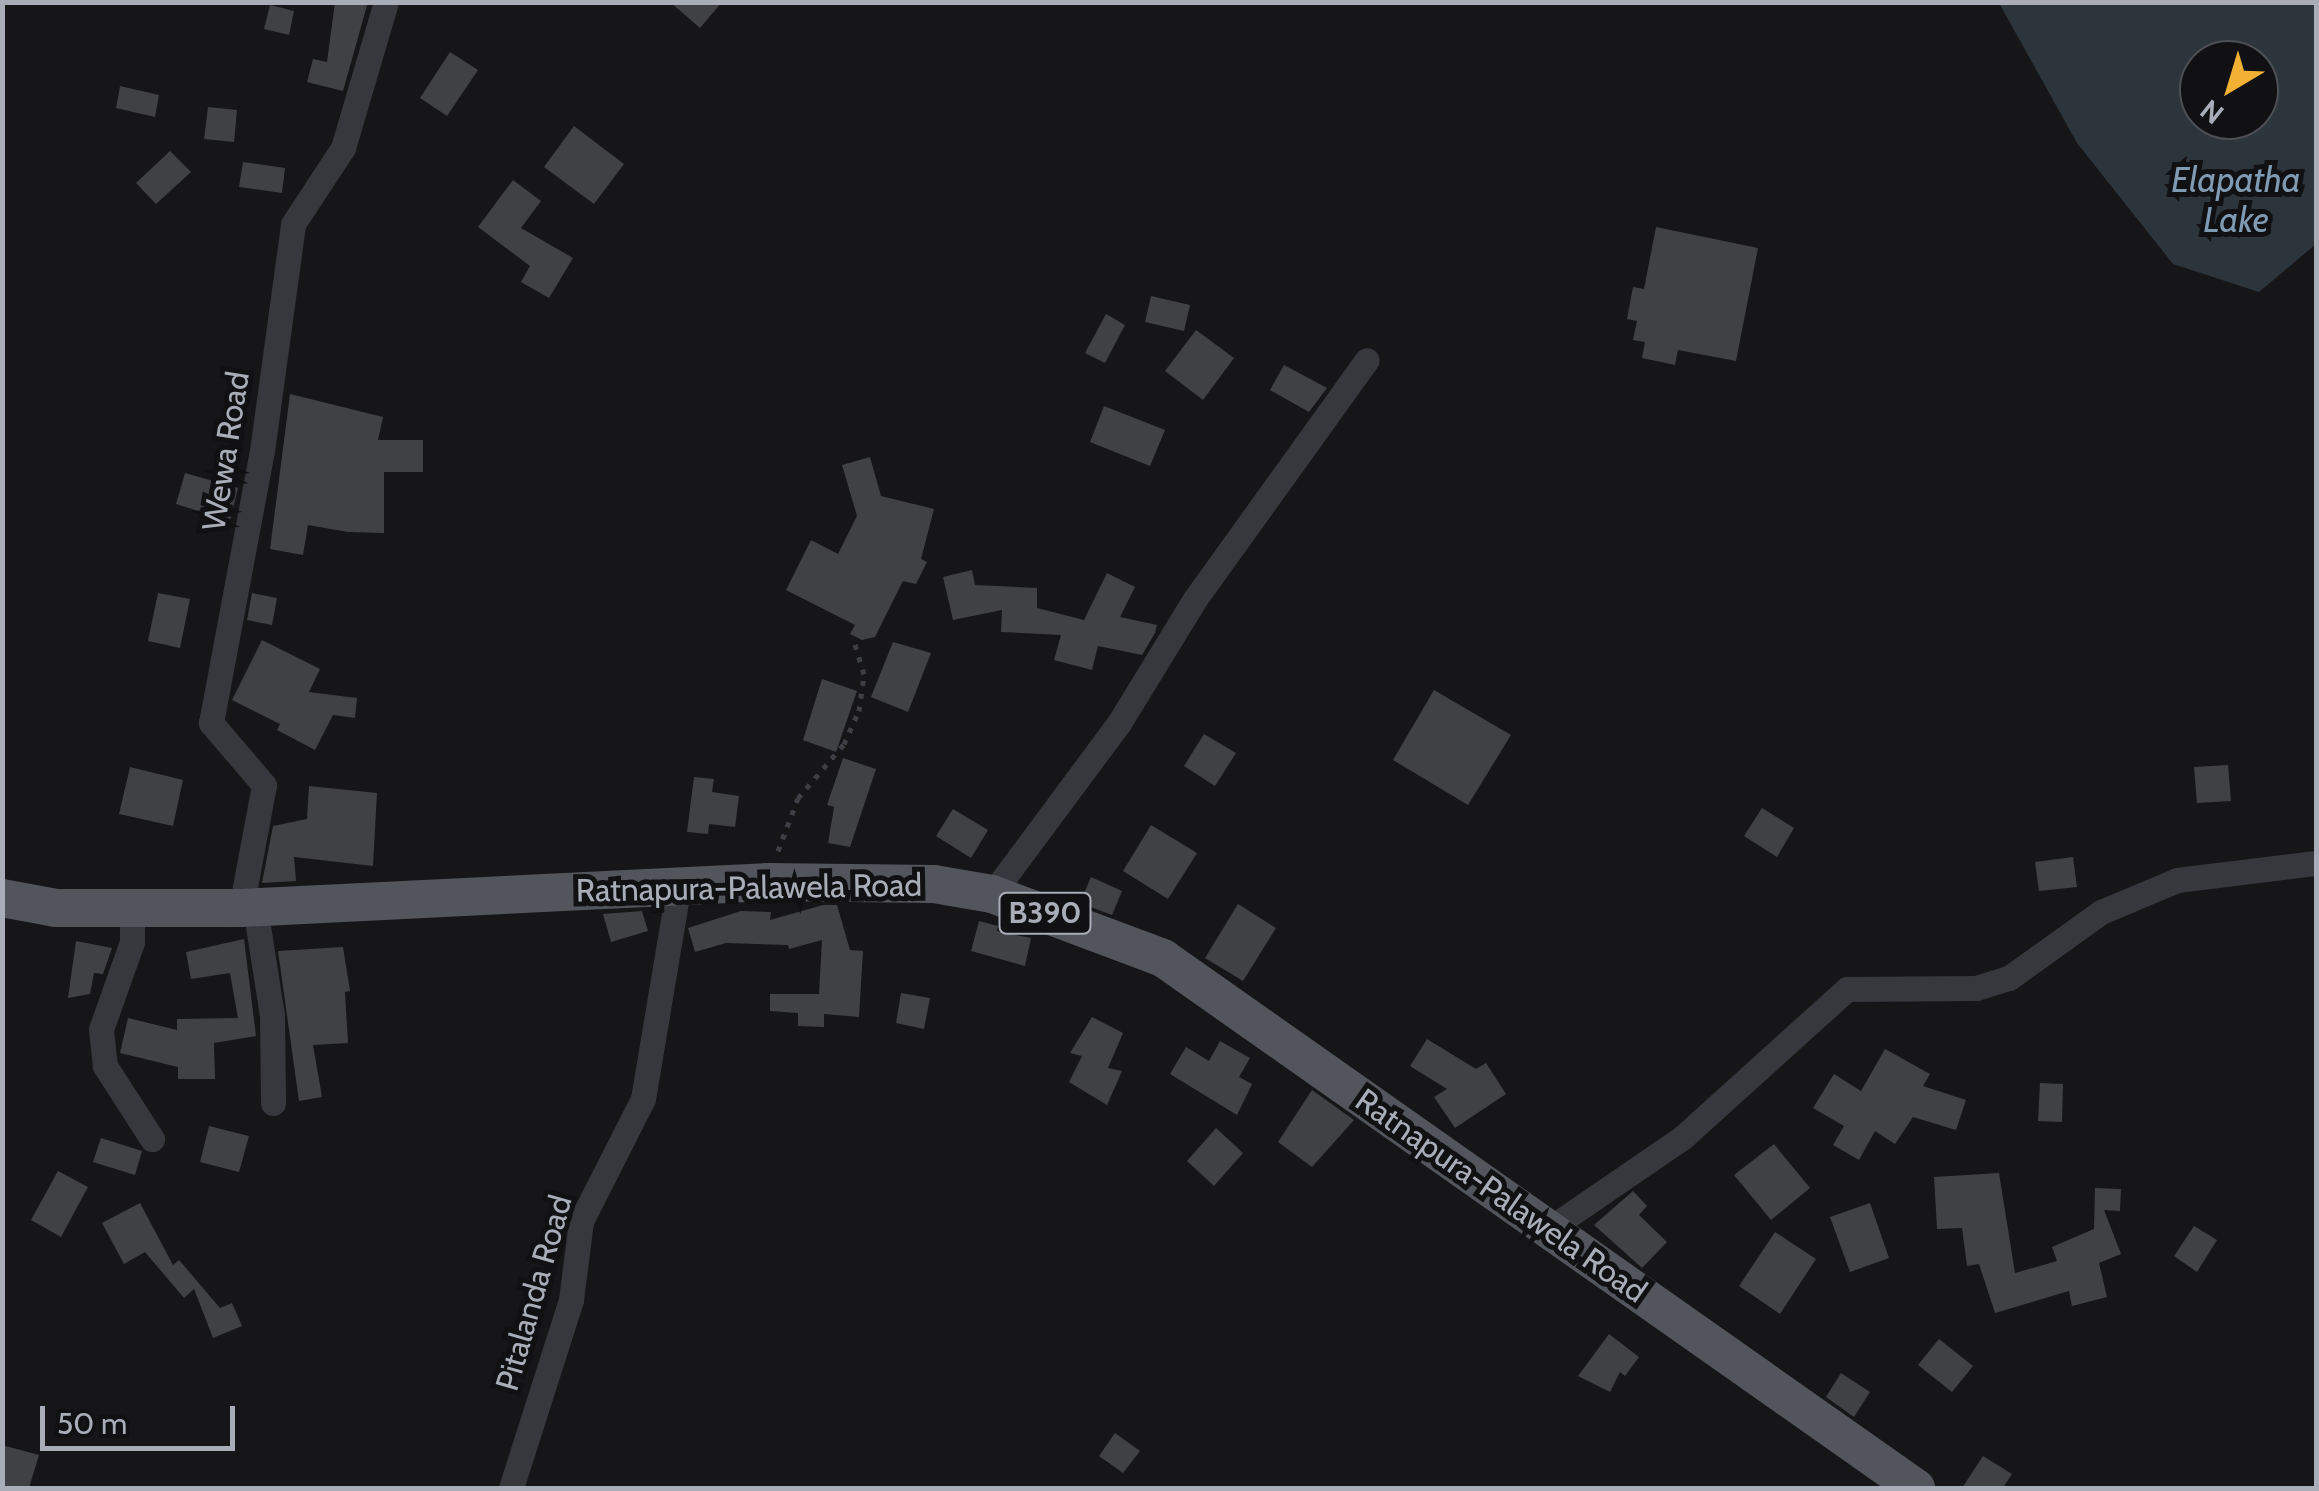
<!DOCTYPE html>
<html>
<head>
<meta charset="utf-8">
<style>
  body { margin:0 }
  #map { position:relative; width:2319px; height:1491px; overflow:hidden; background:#161618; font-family:Cabin,sans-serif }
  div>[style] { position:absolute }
  .water>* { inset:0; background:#2c353c }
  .building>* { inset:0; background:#404145 }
  .path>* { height:5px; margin-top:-2.5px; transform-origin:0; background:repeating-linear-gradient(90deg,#3d3f44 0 5px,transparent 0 13px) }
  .street>* { height:25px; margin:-12.5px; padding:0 12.5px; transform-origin:12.5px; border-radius:12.5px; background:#37383d }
  .primary>* { height:38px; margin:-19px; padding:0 19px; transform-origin:19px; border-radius:19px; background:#53555c }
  span { translate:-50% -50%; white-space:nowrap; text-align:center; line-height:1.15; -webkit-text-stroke:10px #111113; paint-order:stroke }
  .shield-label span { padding:2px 8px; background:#111113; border:2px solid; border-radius:8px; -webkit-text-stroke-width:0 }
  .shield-label { font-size:30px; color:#a8adb8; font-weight:700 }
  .street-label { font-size:32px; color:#a8adb8 }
  .water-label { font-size:35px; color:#7f9bb3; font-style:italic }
  .frame { position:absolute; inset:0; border:5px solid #a8adb8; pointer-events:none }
  .north { position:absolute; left:2179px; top:40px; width:100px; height:100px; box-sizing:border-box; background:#111113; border:2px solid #4d4f55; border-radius:50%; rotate:218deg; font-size:28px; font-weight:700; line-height:40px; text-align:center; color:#a8adb8 }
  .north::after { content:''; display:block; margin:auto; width:35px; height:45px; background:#f2b134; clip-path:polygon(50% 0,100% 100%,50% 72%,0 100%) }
  .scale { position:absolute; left:40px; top:1406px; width:195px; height:45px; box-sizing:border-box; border:5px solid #a8adb8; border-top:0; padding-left:12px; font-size:30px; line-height:35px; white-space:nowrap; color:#a8adb8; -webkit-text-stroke:8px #111113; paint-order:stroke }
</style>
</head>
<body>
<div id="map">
  <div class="water">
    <div style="clip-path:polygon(evenodd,1999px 3px,2316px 3px,2316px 244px,2259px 292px,2173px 264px,2077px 143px,1999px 3px,2199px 60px,2259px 60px,2259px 120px,2199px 120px,2199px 60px)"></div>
  </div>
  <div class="building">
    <div style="clip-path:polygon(335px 2px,368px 2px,343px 91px,307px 82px,313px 59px,327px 62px)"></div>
    <div style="clip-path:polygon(670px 2px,722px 2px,700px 28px)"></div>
    <div style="clip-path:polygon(270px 5px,294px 11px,289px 35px,264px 29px)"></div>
    <div style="clip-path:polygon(450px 52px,478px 70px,447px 116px,420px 98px)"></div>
    <div style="clip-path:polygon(120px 86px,159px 95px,155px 117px,116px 108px)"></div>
    <div style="clip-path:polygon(208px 107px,237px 110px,234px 142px,204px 139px)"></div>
    <div style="clip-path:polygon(574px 126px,624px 164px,594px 204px,544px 167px)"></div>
    <div style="clip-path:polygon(170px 151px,191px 172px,156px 204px,136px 183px)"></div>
    <div style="clip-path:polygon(243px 162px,285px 168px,282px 193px,239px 187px)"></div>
    <div style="clip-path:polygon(513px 180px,541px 201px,521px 228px,573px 258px,549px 298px,521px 282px,530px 266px,478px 227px)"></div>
    <div style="clip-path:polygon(1656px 227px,1758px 248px,1736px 361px,1678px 350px,1675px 365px,1642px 358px,1645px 342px,1633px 340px,1637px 321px,1627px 319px,1633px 287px,1644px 289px)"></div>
    <div style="clip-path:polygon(1151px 296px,1190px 305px,1184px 331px,1145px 322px)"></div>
    <div style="clip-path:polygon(1106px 314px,1125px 325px,1105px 363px,1085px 353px)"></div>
    <div style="clip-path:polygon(1196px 330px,1234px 358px,1203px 400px,1165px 371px)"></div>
    <div style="clip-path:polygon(1284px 365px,1327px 388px,1309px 412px,1270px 390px)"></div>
    <div style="clip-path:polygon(290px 394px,383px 417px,378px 440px,423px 440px,423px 472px,384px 472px,384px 533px,348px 532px,308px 525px,303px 555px,270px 549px)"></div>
    <div style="clip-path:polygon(1104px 406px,1165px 430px,1150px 466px,1090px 442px)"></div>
    <div style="clip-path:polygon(870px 457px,881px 496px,934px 509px,921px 559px,927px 562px,916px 584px,903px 581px,875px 637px,862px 640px,850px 634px,855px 625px,786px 590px,811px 540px,838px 554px,857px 516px,842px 465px)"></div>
    <div style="clip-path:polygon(185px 473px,238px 488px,230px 521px,176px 504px)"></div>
    <div style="clip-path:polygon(972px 570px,975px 585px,1037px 588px,1037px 608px,1084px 620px,1107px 573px,1135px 587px,1120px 617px,1157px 625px,1155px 633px,1142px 655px,1098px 646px,1092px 670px,1054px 660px,1061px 635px,1001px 632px,1002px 610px,953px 620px,943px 577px)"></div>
    <div style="clip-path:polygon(158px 593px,190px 599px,180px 648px,148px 641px)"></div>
    <div style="clip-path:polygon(252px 593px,277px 598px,272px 625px,247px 620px)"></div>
    <div style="clip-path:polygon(262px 640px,320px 669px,309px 692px,357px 698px,355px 718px,333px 715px,315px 750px,277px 730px,280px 724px,232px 700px)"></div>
    <div style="clip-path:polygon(893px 642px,931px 653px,908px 712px,871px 697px)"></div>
    <div style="clip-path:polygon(822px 679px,857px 691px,836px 752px,803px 740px)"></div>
    <div style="clip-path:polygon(1434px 690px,1511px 735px,1468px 805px,1393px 760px)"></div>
    <div style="clip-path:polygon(1204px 734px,1236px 753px,1215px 786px,1184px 766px)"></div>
    <div style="clip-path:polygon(843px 758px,876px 769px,850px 847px,828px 843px,834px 807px,827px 805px)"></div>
    <div style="clip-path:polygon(2228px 765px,2231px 801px,2197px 803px,2194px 767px)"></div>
    <div style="clip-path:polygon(130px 767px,183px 780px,173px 826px,119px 814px)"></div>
    <div style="clip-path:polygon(694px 777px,714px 779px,712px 792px,739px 796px,735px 827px,709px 824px,708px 834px,687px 832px)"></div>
    <div style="clip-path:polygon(309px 786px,377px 793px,373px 866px,294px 857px,296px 881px,262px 883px,273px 826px,307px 819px)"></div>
    <div style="clip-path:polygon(1762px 808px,1794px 828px,1777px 857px,1744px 836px)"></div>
    <div style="clip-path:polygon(953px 809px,988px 830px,971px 858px,936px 836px)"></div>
    <div style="clip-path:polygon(1151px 825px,1197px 853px,1168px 899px,1123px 871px)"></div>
    <div style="clip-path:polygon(2073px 857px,2077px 887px,2039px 891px,2035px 862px)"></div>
    <div style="clip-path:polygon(1091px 877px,1122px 891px,1112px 915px,1080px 903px)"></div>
    <div style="clip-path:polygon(1238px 904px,1276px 928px,1243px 981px,1205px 958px)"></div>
    <div style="clip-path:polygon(823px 905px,837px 905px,850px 950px,863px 951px,859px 1017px,824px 1014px,824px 1027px,798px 1026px,798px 1013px,770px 1011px,770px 994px,819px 994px,822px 940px,789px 949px,788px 945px,726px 943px,695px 952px,688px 928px,741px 911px,771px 912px,770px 920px)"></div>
    <div style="clip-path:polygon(642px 911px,648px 931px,611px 942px,603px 914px)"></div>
    <div style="clip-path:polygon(979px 921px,998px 926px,997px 931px,1031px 938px,1025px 966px,971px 951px)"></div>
    <div style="clip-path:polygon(244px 939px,256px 1036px,214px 1043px,215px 1079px,178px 1079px,178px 1067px,120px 1053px,128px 1018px,177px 1030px,177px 1019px,238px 1018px,230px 973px,191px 979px,186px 952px)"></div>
    <div style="clip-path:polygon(76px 941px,112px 948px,103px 974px,94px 973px,90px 994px,68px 998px)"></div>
    <div style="clip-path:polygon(343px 947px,350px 991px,345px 992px,348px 1043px,313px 1045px,322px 1097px,299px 1101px,278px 951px)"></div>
    <div style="clip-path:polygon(901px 993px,930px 998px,924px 1029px,896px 1023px)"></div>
    <div style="clip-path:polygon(1092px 1017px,1123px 1033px,1108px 1068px,1122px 1071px,1107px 1105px,1069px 1082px,1082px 1056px,1070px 1053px)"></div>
    <div style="clip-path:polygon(1427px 1039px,1476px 1069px,1486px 1063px,1506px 1094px,1455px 1128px,1434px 1097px,1447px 1089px,1410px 1066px)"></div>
    <div style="clip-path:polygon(1220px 1041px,1250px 1058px,1239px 1077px,1252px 1084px,1237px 1115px,1170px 1074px,1186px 1047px,1209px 1061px)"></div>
    <div style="clip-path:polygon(1885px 1049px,1930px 1074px,1923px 1086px,1966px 1100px,1956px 1130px,1913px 1117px,1895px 1144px,1875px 1131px,1859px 1160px,1833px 1145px,1844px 1126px,1813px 1108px,1834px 1074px,1861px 1091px)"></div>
    <div style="clip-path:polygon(2040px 1083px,2063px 1084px,2062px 1122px,2038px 1121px)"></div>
    <div style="clip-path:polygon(1312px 1090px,1354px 1120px,1312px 1167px,1278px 1142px)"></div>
    <div style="clip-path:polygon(209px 1126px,249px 1136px,239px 1172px,200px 1162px)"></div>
    <div style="clip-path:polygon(1216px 1128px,1243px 1153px,1214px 1186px,1187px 1161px)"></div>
    <div style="clip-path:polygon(101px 1138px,142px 1151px,135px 1175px,93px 1162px)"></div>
    <div style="clip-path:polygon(1774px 1144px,1810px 1188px,1771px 1220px,1734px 1175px)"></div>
    <div style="clip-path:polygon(58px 1171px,88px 1187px,61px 1237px,31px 1220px)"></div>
    <div style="clip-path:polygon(1999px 1173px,2015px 1273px,2057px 1261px,2052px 1247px,2094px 1229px,2095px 1188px,2121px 1189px,2120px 1211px,2104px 1210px,2121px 1254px,2099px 1263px,2107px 1297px,2072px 1306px,2069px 1291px,1995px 1313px,1979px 1264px,1967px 1266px,1962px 1228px,1937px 1229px,1934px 1177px)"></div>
    <div style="clip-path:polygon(1633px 1191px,1647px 1206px,1639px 1215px,1667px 1242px,1642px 1268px,1594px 1225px)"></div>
    <div style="clip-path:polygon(140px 1203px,173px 1265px,179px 1260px,220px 1308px,232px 1303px,242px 1326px,213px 1338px,194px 1289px,184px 1298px,145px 1252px,124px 1264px,102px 1223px)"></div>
    <div style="clip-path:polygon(1870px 1203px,1889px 1258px,1850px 1272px,1830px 1217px)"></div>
    <div style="clip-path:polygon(2194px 1226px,2217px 1240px,2197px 1272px,2174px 1256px)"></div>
    <div style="clip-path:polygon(1775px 1232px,1816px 1259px,1780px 1314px,1739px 1286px)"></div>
    <div style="clip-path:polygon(1609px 1334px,1639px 1357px,1625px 1376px,1620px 1372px,1610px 1392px,1578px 1376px)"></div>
    <div style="clip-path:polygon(1939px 1339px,1973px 1366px,1952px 1392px,1918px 1365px)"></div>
    <div style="clip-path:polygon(1841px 1373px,1870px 1392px,1854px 1417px,1826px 1397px)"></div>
    <div style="clip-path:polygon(1115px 1433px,1140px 1451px,1123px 1473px,1099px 1456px)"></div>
    <div style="clip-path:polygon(2px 1445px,39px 1455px,29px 1488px,2px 1488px)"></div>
    <div style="clip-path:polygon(1983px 1456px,2012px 1474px,2003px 1488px,1962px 1488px)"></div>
  </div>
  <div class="path">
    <div style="left:778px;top:851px;width:57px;rotate:-69.3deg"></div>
    <div style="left:798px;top:798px;width:71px;rotate:-49.6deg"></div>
    <div style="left:844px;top:744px;width:36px;rotate:-66deg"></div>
    <div style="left:859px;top:711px;width:37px;rotate:-82deg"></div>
    <div style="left:864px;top:674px;width:37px;rotate:-107deg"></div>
  </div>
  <div class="street">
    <div style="left:992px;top:894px;width:213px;rotate:-53.4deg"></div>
    <div style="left:1119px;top:723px;width:145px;rotate:-58.5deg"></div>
    <div style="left:1195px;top:599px;width:294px;rotate:-54.3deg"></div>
    <div style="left:255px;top:907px;width:110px;rotate:81.1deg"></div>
    <div style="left:272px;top:1016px;width:87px;rotate:89.3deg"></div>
    <div style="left:132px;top:908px;width:34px;rotate:90deg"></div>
    <div style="left:132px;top:942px;width:92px;rotate:109.6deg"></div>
    <div style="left:101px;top:1029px;width:37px;rotate:84deg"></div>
    <div style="left:105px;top:1066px;width:87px;rotate:57.2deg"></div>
    <div style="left:241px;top:908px;width:125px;rotate:-79.4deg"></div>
    <div style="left:264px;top:785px;width:82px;rotate:-130.5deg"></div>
    <div style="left:211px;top:723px;width:277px;rotate:-79.4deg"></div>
    <div style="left:262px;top:451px;width:229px;rotate:-82.2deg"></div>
    <div style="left:293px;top:224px;width:91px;rotate:-56.7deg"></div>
    <div style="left:343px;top:148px;width:152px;rotate:-73.6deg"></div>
    <div style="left:1549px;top:1229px;width:161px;rotate:-34.4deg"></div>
    <div style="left:1682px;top:1138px;width:222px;rotate:-42.1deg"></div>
    <div style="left:1847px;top:989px;width:129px;rotate:-0.4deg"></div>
    <div style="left:1976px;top:988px;width:34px;rotate:-17deg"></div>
    <div style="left:2009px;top:978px;width:113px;rotate:-35.7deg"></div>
    <div style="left:2101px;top:912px;width:82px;rotate:-22.8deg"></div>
    <div style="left:2177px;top:880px;width:140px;rotate:-7deg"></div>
    <div style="left:511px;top:1488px;width:197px;rotate:-72.3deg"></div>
    <div style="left:571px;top:1300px;width:80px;rotate:-82.8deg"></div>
    <div style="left:581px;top:1221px;width:137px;rotate:-63.1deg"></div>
    <div style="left:643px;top:1099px;width:217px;rotate:-80.5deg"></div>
  </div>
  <div class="primary">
    <div style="left:2px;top:898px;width:55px;rotate:10.5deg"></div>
    <div style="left:56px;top:908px;width:185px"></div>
    <div style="left:241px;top:908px;width:528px;rotate:-2.82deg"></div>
    <div style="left:768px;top:882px;width:166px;rotate:0.7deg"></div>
    <div style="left:934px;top:884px;width:59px;rotate:9.8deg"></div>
    <div style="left:992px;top:894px;width:183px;rotate:20.5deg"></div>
    <div style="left:1163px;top:958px;width:921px;rotate:35.14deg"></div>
  </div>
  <div class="shield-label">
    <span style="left:1045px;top:913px">B390</span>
  </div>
  <div class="street-label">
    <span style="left:226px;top:451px;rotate:-81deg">Wewa Road</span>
    <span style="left:749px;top:888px;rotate:-1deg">Ratnapura-Palawela Road</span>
    <span style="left:1501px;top:1196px;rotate:35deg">Ratnapura-Palawela Road</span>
    <span style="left:534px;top:1293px;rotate:-74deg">Pitalanda Road</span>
  </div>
  <div class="water-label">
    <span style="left:2236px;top:200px">Elapatha<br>Lake</span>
  </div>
  <div class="frame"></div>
  <div class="north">N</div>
  <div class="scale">50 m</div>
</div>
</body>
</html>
